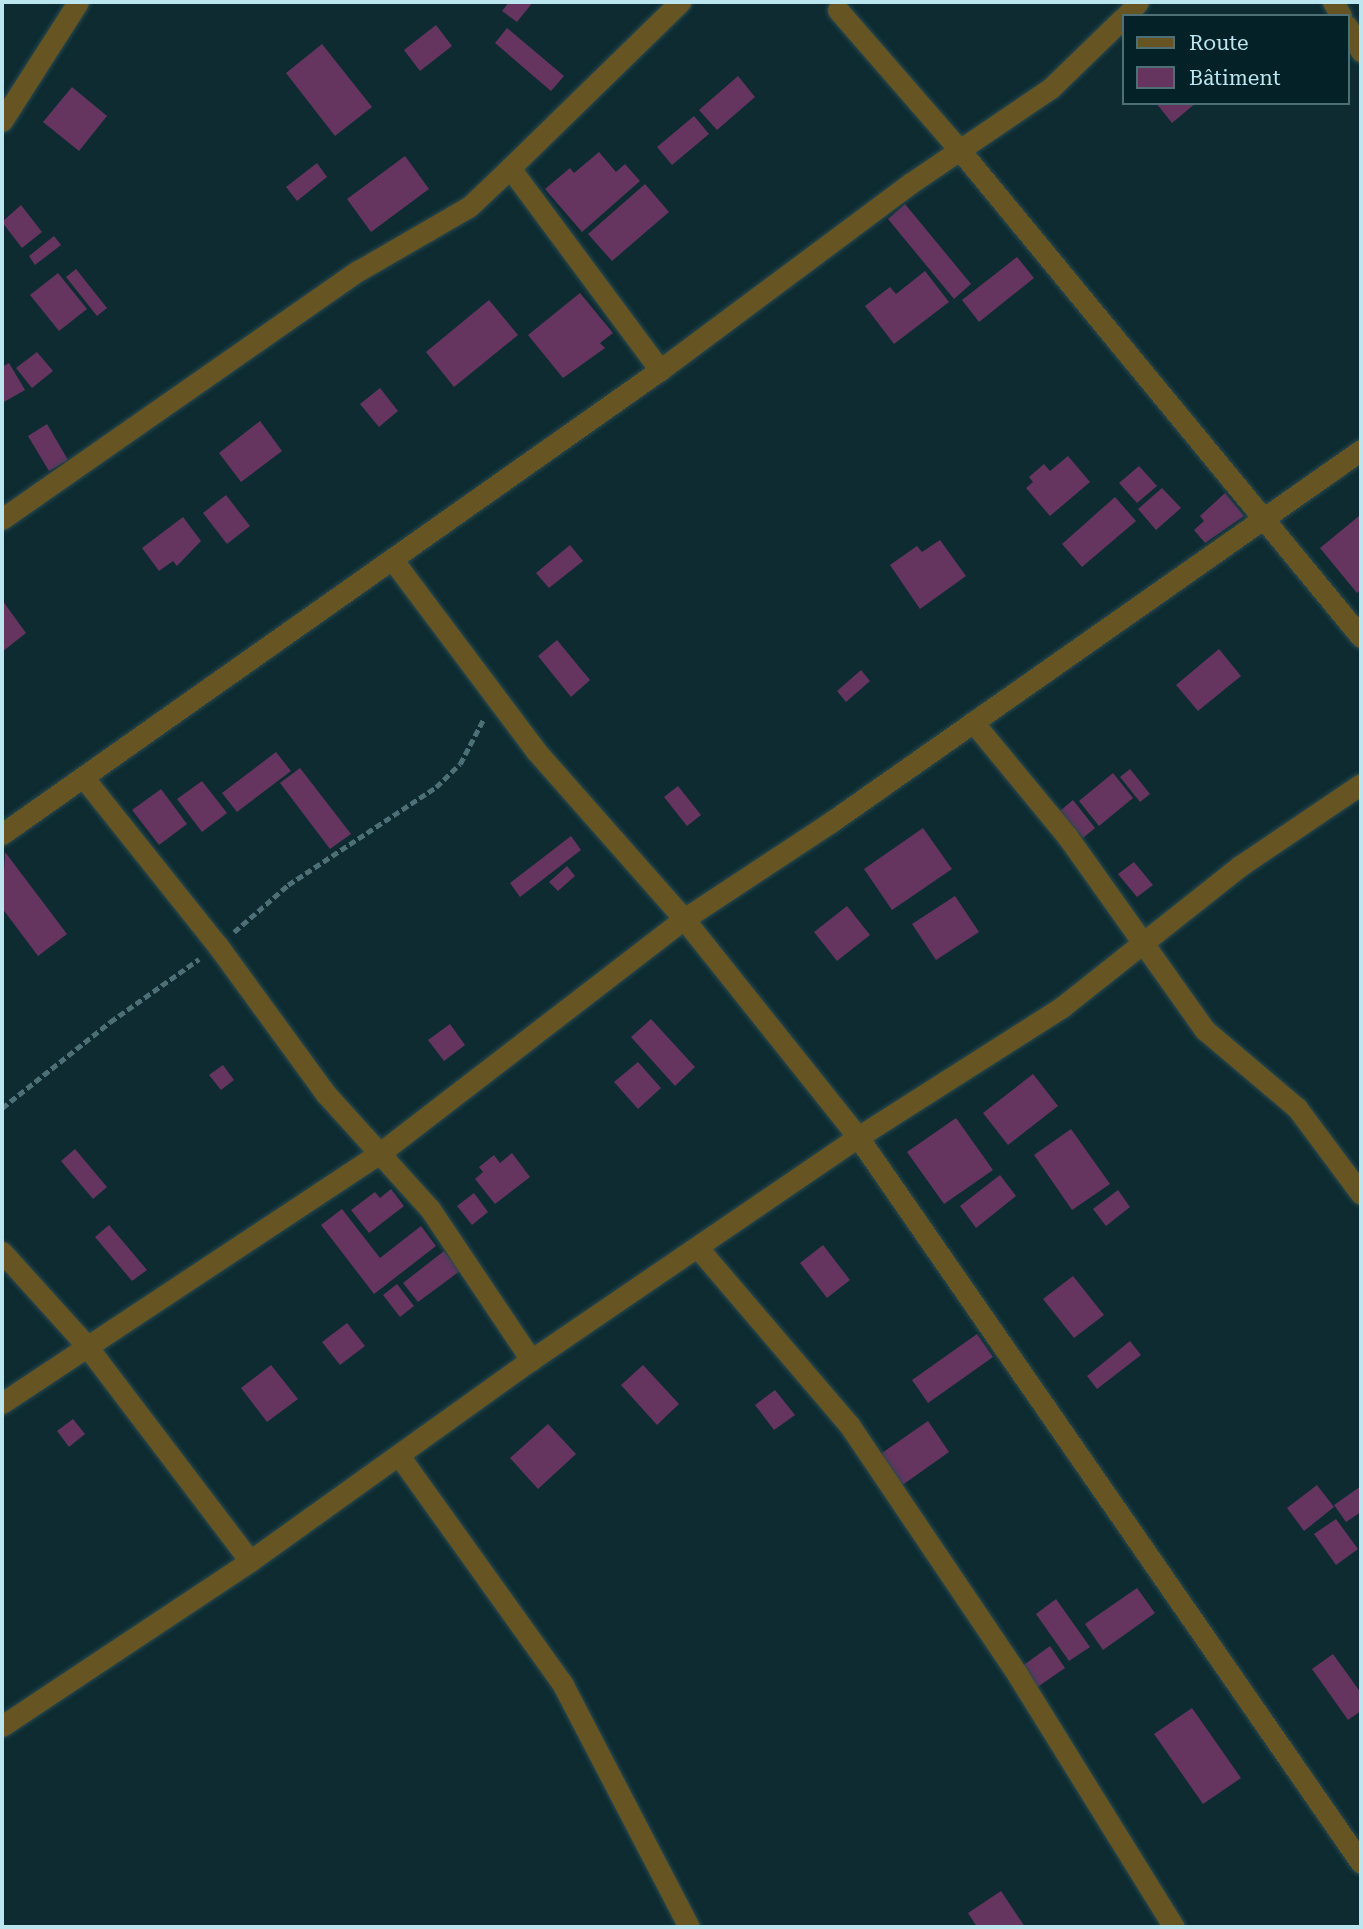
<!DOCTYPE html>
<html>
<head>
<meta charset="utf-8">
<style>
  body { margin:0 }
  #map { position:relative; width:1363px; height:1929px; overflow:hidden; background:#0d2b31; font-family:"Roboto Serif",serif }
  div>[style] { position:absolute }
  .building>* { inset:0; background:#653560 }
  .path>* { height:4.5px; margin-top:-2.25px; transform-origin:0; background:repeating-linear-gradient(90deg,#4d6f76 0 7px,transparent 0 10.5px) }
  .roads { filter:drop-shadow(0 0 2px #29494f) drop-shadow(0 0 2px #29494f) }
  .street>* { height:21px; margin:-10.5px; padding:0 10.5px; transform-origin:10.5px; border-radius:10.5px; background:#652 }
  span { translate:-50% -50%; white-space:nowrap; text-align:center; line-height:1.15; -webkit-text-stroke:5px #032127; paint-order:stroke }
  .frame { position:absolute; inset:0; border:4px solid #bce6ef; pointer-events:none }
  .legend { position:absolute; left:1122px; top:14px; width:228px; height:91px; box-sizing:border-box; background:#032127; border:2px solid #4d7077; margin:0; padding:9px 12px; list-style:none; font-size:21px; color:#bce6ef }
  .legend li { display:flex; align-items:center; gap:14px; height:35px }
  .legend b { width:35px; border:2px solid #4d7077 }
</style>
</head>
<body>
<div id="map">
  <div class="building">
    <div style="clip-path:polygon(509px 2px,533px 2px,517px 22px,502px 11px)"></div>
    <div style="clip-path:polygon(436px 25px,452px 46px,420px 71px,404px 50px)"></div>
    <div style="clip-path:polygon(507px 28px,564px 76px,551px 91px,495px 43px)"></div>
    <div style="clip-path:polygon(322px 44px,372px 107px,335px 136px,286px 73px)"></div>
    <div style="clip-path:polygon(738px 76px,755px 97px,717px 130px,699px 110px)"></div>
    <div style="clip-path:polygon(72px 87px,107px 116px,79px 151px,43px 122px)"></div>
    <div style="clip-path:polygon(1156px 103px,1196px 103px,1172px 123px)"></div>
    <div style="clip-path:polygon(694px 116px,709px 134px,672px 165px,657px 147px)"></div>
    <div style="clip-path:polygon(599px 152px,616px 172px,625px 164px,640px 181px,582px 232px,545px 189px,570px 168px,574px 173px)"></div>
    <div style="clip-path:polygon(405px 156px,429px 189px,371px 232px,347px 199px)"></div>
    <div style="clip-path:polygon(317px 163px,327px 177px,297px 201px,286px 187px)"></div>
    <div style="clip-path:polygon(645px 184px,669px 212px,612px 261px,588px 234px)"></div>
    <div style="clip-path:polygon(905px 204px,971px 284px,954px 299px,888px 219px)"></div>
    <div style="clip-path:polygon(21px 205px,42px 232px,22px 248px,2px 222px)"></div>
    <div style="clip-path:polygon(54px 236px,61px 245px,35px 265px,29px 256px)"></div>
    <div style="clip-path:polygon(1017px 257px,1034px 278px,979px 322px,962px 300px)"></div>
    <div style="clip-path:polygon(76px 269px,107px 308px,97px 316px,66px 277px)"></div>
    <div style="clip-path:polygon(925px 271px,949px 302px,894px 344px,865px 306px,890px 287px,896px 294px)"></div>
    <div style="clip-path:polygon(58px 273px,87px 309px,59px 331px,30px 295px)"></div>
    <div style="clip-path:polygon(580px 293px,613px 333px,600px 343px,605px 348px,563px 378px,528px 335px)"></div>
    <div style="clip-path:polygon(489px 300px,518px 335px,454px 387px,426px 352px)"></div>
    <div style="clip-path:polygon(37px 352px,53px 371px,32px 388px,16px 368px)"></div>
    <div style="clip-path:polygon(9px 363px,25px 390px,2px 403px,2px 367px)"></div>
    <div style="clip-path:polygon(380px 388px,398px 411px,379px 427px,360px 404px)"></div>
    <div style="clip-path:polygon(260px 421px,282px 451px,241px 482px,219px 453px)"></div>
    <div style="clip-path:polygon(47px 424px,68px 460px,49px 471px,28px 436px)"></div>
    <div style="clip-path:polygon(1068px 456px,1090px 482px,1050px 516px,1026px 488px,1033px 482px,1029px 477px,1044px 464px,1050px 471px)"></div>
    <div style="clip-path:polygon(1139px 466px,1157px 486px,1137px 503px,1119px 483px)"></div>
    <div style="clip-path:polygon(1162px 488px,1181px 508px,1156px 530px,1138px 509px)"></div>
    <div style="clip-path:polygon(1225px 493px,1244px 516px,1205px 543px,1194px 530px,1204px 521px,1200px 516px)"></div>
    <div style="clip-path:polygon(226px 495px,250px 526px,227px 544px,203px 513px)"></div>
    <div style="clip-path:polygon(1115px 497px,1136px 521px,1082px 567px,1062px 544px)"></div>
    <div style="clip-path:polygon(1359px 516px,1361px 589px,1357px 593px,1320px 548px)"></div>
    <div style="clip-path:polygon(183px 517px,201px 541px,177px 566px,173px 561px,159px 571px,142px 548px)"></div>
    <div style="clip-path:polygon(940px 540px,966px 576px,920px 609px,890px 565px,917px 546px,922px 552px)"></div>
    <div style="clip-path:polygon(570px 545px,583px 561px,549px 588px,536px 573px)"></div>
    <div style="clip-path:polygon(2px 600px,26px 633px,2px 652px)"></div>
    <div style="clip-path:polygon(557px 640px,590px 680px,571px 697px,538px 656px)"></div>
    <div style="clip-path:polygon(1219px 649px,1241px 676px,1198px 711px,1176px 685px)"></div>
    <div style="clip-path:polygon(861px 670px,870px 681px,846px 702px,837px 691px)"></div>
    <div style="clip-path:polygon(276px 752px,291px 771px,237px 812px,222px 793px)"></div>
    <div style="clip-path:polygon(300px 768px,351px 834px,330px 849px,280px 783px)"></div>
    <div style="clip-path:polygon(1130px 769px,1150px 794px,1140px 802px,1120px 777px)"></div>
    <div style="clip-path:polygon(1113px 773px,1133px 798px,1099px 826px,1079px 801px)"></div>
    <div style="clip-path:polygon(202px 781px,227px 813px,202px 832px,177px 799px)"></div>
    <div style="clip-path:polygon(678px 786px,701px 815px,687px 826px,664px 797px)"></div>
    <div style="clip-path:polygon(161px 789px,187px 824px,159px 845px,132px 810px)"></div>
    <div style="clip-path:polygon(1073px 800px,1095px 828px,1083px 838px,1060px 811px)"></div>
    <div style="clip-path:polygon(923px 828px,952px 869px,892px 910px,864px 869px)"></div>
    <div style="clip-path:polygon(571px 836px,581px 850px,520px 897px,510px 883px)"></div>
    <div style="clip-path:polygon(5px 852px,67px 934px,38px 956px,2px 908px)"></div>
    <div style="clip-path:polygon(1134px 862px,1153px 885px,1137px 897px,1118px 874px)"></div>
    <div style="clip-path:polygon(567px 866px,575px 876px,558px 891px,549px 882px)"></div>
    <div style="clip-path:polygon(955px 896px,979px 932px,936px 960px,912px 924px)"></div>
    <div style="clip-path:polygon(847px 906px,870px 935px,837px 961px,814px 932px)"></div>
    <div style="clip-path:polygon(651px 1019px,695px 1067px,675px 1086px,631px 1037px)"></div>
    <div style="clip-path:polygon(450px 1024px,465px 1045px,444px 1061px,428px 1040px)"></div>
    <div style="clip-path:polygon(638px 1062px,661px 1088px,638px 1109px,614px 1082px)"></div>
    <div style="clip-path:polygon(223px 1065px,234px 1080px,221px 1090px,209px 1075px)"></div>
    <div style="clip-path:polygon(1033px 1074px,1058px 1106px,1008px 1145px,983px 1113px)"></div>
    <div style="clip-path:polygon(956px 1118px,993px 1170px,944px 1204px,907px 1152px)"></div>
    <div style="clip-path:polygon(1071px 1129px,1110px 1184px,1072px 1210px,1034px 1155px)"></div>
    <div style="clip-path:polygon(75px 1149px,107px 1187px,93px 1199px,61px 1161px)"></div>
    <div style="clip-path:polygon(512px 1153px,530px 1177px,495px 1204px,475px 1179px,483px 1172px,479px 1167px,494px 1155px,500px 1163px)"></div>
    <div style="clip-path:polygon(1000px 1175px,1016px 1196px,976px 1228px,960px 1206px)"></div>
    <div style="clip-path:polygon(391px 1189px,404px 1206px,369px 1233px,351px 1210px,375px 1192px,380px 1198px)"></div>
    <div style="clip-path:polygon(1118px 1190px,1130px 1207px,1106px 1226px,1093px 1209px)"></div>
    <div style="clip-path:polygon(474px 1193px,488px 1212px,472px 1225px,457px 1206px)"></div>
    <div style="clip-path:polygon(342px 1209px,380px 1258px,421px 1226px,436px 1246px,374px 1294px,321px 1225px)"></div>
    <div style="clip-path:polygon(109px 1225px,147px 1270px,132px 1281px,95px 1237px)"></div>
    <div style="clip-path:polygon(823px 1245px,850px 1280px,827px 1298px,800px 1263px)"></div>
    <div style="clip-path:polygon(444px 1251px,460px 1271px,418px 1302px,403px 1283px)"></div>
    <div style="clip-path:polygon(1073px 1276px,1104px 1315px,1074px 1338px,1043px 1299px)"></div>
    <div style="clip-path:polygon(397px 1284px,414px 1306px,400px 1317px,383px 1295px)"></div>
    <div style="clip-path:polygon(347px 1323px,365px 1346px,340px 1365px,322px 1342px)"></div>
    <div style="clip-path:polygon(977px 1334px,993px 1357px,928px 1403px,912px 1380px)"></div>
    <div style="clip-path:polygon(1130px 1341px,1141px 1355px,1097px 1389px,1087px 1376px)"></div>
    <div style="clip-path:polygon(271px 1365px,298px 1399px,267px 1422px,241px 1388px)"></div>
    <div style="clip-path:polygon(643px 1365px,679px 1404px,657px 1425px,621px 1385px)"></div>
    <div style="clip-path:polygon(775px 1390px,795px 1415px,774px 1430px,755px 1405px)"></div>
    <div style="clip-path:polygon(73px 1419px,85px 1434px,69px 1447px,57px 1431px)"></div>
    <div style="clip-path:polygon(928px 1421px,949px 1452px,901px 1486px,879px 1455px)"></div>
    <div style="clip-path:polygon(548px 1424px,576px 1454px,538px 1489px,510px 1458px)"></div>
    <div style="clip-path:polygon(1317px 1485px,1334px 1507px,1304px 1531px,1287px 1508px)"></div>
    <div style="clip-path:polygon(1361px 1486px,1361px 1512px,1346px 1522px,1334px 1505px)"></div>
    <div style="clip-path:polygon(1336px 1519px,1358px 1549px,1336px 1565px,1314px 1534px)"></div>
    <div style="clip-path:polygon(1137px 1588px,1155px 1613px,1103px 1650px,1085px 1624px)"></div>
    <div style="clip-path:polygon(1056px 1599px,1090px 1647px,1069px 1661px,1036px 1614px)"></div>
    <div style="clip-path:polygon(1050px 1646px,1065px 1668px,1036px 1688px,1021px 1667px)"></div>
    <div style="clip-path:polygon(1333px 1654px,1361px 1693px,1361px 1711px,1348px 1720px,1312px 1669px)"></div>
    <div style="clip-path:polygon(1192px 1708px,1241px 1778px,1203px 1804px,1154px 1734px)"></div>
    <div style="clip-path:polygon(1001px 1891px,1025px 1927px,977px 1927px,968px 1913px)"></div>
  </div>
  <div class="path">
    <div style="left:234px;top:932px;width:72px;rotate:-41deg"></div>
    <div style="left:288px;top:885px;width:178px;rotate:-33.5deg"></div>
    <div style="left:436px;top:787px;width:33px;rotate:-44deg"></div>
    <div style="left:460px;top:764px;width:52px;rotate:-62.4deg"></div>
    <div style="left:2px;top:1108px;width:138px;rotate:-38.5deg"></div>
    <div style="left:110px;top:1022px;width:109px;rotate:-35.3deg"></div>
  </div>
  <div class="roads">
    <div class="street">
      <div style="left:1333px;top:2px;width:16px;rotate:60deg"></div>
      <div style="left:838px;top:10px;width:184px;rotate:49deg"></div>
      <div style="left:959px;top:149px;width:632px;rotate:50.52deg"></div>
      <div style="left:1126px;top:16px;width:18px;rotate:-49deg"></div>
      <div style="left:1347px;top:26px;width:29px;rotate:61deg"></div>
      <div style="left:2px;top:121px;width:141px;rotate:-57.4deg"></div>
      <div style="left:510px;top:168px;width:238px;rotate:-44.3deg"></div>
      <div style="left:2px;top:519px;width:434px;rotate:-34.9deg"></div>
      <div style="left:358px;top:271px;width:129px;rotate:-30.1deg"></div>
      <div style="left:470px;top:206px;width:55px;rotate:-43.5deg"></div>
      <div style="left:510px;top:168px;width:252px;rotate:53.4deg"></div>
      <div style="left:392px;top:559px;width:240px;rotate:53.1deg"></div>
      <div style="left:536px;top:751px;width:224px;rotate:48.6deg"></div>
      <div style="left:684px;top:919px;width:279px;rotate:51.4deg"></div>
      <div style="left:858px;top:1137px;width:883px;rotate:55.28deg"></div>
      <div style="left:973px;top:722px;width:148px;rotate:50.5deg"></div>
      <div style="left:1067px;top:836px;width:238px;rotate:54.6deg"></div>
      <div style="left:1205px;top:1030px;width:121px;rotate:40.3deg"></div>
      <div style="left:1297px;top:1108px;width:107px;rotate:53.3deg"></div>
      <div style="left:83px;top:777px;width:216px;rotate:51.4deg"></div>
      <div style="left:218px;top:946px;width:183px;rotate:53.9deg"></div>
      <div style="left:326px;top:1094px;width:155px;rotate:47.9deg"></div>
      <div style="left:430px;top:1209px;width:182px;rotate:56.2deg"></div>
      <div style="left:2px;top:834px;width:805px;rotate:-35.19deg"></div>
      <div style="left:660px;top:370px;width:313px;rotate:-36.7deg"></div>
      <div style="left:911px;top:183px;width:169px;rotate:-34.2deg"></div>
      <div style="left:1051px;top:88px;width:100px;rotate:-44.2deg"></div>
      <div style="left:698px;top:1248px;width:234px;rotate:49.5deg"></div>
      <div style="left:850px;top:1426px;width:299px;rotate:56deg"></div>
      <div style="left:1017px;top:1674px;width:298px;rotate:58.2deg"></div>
      <div style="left:2px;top:1252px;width:125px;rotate:47.9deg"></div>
      <div style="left:86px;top:1345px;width:271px;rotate:52.8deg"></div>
      <div style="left:2px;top:1403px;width:453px;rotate:-33.5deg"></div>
      <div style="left:380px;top:1153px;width:384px;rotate:-37.6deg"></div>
      <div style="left:684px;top:919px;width:176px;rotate:-33.4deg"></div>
      <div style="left:831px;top:822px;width:648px;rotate:-35.06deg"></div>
      <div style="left:400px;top:1457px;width:280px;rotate:54.4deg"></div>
      <div style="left:563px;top:1685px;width:273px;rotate:62.5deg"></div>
      <div style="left:2px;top:1726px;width:298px;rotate:-33.6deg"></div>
      <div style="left:250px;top:1561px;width:345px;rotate:-35.6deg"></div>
      <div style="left:531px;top:1360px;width:396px;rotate:-34.3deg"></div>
      <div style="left:858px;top:1137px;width:242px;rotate:-32.5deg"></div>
      <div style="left:1062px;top:1007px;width:227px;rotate:-38.4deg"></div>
      <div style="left:1240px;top:866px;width:146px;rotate:-34.1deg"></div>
    </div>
  </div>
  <div class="frame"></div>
  <ul class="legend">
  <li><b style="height:9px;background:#652"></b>Route</li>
  <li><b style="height:19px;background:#653560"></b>Bâtiment</li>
  </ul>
</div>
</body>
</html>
